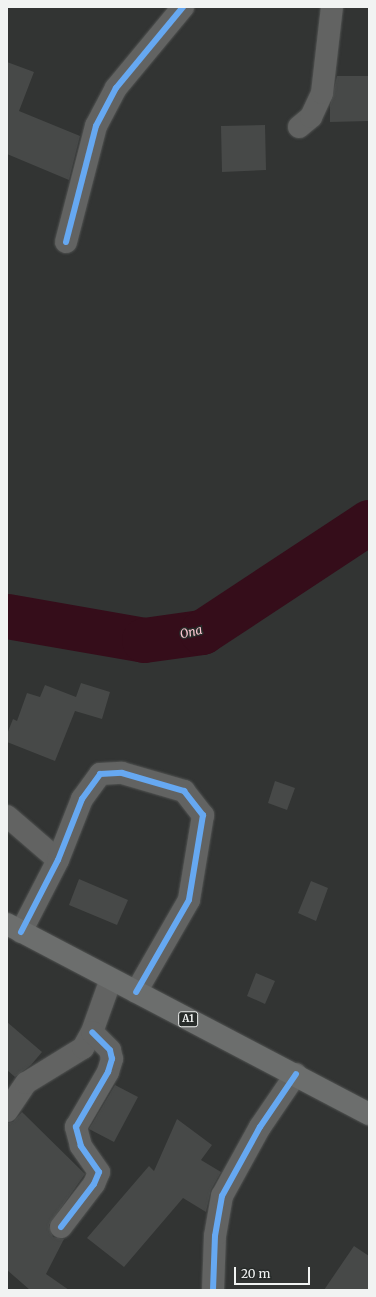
<!DOCTYPE html>
<html>
<head>
<meta charset="utf-8">
<style>
  body { margin:0 }
  #map { position:relative; width:376px; height:1297px; overflow:hidden; background:#323433; font-family:Merriweather,serif }
  div>[style] { position:absolute }
  .river>* { height:45px; margin:-22.5px; padding:0 22.5px; transform-origin:22.5px; border-radius:22.5px; background:#350d1a }
  .building>* { inset:0; background:#474948 }
  .roads { filter:drop-shadow(0 0 1px #515352) drop-shadow(0 0 1px #515352) }
  .minor>* { height:22px; margin:-11px; padding:0 11px; transform-origin:11px; border-radius:11px; background:#626362 }
  .trunk>* { height:22px; margin:-11px; padding:0 11px; transform-origin:11px; border-radius:11px; background:#6c6e6d }
  .cycleway>* { height:6px; margin:-3px; padding:0 3px; transform-origin:3px; border-radius:3px; background:#66a8f1 }
  span { translate:-50% -50%; white-space:nowrap; text-align:center; line-height:1.15; -webkit-text-stroke:3px #272b29; paint-order:stroke }
  .shield-label span { padding:1px 3px; background:#272b29; border:1px solid; border-radius:3px; -webkit-text-stroke-width:0 }
  .shield-label { font-size:10px; color:#f1f3f2; font-weight:700 }
  .water-label { font-size:12px; color:#fbc7d2; font-style:italic }
  .frame { position:absolute; inset:0; border:8px solid #f1f3f2; pointer-events:none }
  .scale { position:absolute; left:234px; top:1267px; width:76px; height:18px; box-sizing:border-box; border:2px solid #f1f3f2; border-top:0; padding-left:5px; font-size:12px; line-height:14px; white-space:nowrap; color:#f1f3f2; -webkit-text-stroke:3px #272b29; paint-order:stroke }
</style>
</head>
<body>
<div id="map">
  <div class="river">
    <div style="left:7px;top:616px;width:139px;rotate:9.9deg"></div>
    <div style="left:144px;top:640px;width:59px;rotate:-7.9deg"></div>
    <div style="left:202px;top:632px;width:200px;rotate:-33.4deg"></div>
  </div>
  <div class="building">
    <div style="clip-path:polygon(7px 62px,34px 72px,19px 111px,80px 136px,69px 180px,7px 154px)"></div>
    <div style="clip-path:polygon(337px 76px,369px 76px,369px 121px,330px 122px,330px 105px)"></div>
    <div style="clip-path:polygon(265px 125px,266px 170px,222px 172px,221px 126px)"></div>
    <div style="clip-path:polygon(81px 683px,110px 692px,102px 719px,75px 711px,55px 761px,7px 742px,7px 734px,13px 719px,17px 721px,27px 693px,40px 697px,45px 685px,76px 697px)"></div>
    <div style="clip-path:polygon(275px 781px,295px 788px,287px 810px,268px 803px)"></div>
    <div style="clip-path:polygon(79px 879px,128px 900px,117px 925px,69px 905px)"></div>
    <div style="clip-path:polygon(311px 881px,328px 888px,316px 921px,298px 913px)"></div>
    <div style="clip-path:polygon(256px 973px,275px 981px,265px 1004px,247px 996px)"></div>
    <div style="clip-path:polygon(7px 1022px,42px 1052px,31px 1065px,15px 1077px,7px 1070px)"></div>
    <div style="clip-path:polygon(115px 1085px,138px 1097px,114px 1142px,89px 1129px)"></div>
    <div style="clip-path:polygon(22px 1112px,85px 1174px,49px 1225px,53px 1237px,64px 1239px,46px 1274px,69px 1290px,30px 1290px,7px 1270px,7px 1123px,13px 1122px)"></div>
    <div style="clip-path:polygon(177px 1119px,212px 1145px,201px 1160px,221px 1172px,211px 1190px,206px 1212px,183px 1198px,124px 1267px,87px 1238px,149px 1166px,154px 1171px)"></div>
    <div style="clip-path:polygon(354px 1246px,369px 1256px,369px 1290px,324px 1290px)"></div>
  </div>
  <div class="roads">
    <div class="minor">
      <div style="left:299px;top:127px;width:16px;rotate:-40deg"></div>
      <div style="left:311px;top:117px;width:26px;rotate:-65deg"></div>
      <div style="left:322px;top:93px;width:87px;rotate:-83.4deg"></div>
      <div style="left:66px;top:242px;width:120px;rotate:-75.5deg"></div>
      <div style="left:96px;top:126px;width:43px;rotate:-62.2deg"></div>
      <div style="left:116px;top:88px;width:105px;rotate:-50.4deg"></div>
      <div style="left:7px;top:816px;width:67px;rotate:40.8deg"></div>
      <div style="left:21px;top:932px;width:81px;rotate:-62.8deg"></div>
      <div style="left:58px;top:860px;width:66px;rotate:-68.5deg"></div>
      <div style="left:82px;top:799px;width:31px;rotate:-54deg"></div>
      <div style="left:100px;top:774px;width:22px;rotate:-3deg"></div>
      <div style="left:122px;top:773px;width:65px;rotate:16.2deg"></div>
      <div style="left:184px;top:791px;width:31px;rotate:52deg"></div>
      <div style="left:203px;top:815px;width:86px;rotate:99.4deg"></div>
      <div style="left:189px;top:900px;width:106px;rotate:119.9deg"></div>
      <div style="left:7px;top:1111px;width:34px;rotate:-56deg"></div>
      <div style="left:26px;top:1083px;width:67px;rotate:-31.6deg"></div>
      <div style="left:83px;top:1048px;width:18px;rotate:-61deg"></div>
      <div style="left:92px;top:1032px;width:56px;rotate:-70.3deg"></div>
      <div style="left:61px;top:1227px;width:54px;rotate:-52.5deg"></div>
      <div style="left:94px;top:1184px;width:13px;rotate:-67deg"></div>
      <div style="left:99px;top:1172px;width:32px;rotate:-125deg"></div>
      <div style="left:81px;top:1146px;width:20px;rotate:-105deg"></div>
      <div style="left:76px;top:1127px;width:64px;rotate:-59.8deg"></div>
      <div style="left:108px;top:1072px;width:14px;rotate:-73deg"></div>
      <div style="left:112px;top:1059px;width:9px;rotate:-103deg"></div>
      <div style="left:110px;top:1050px;width:25px;rotate:-135deg"></div>
      <div style="left:213px;top:1290px;width:54px;rotate:-87.9deg"></div>
      <div style="left:215px;top:1236px;width:41px;rotate:-80.1deg"></div>
      <div style="left:222px;top:1196px;width:79px;rotate:-61.2deg"></div>
      <div style="left:260px;top:1127px;width:64px;rotate:-55.8deg"></div>
    </div>
    <div class="trunk">
      <div style="left:7px;top:924px;width:409px;rotate:27.7deg"></div>
    </div>
  </div>
  <div class="cycleway">
    <div style="left:66px;top:242px;width:120px;rotate:-75.5deg"></div>
    <div style="left:96px;top:126px;width:43px;rotate:-62.2deg"></div>
    <div style="left:116px;top:88px;width:105px;rotate:-50.4deg"></div>
    <div style="left:21px;top:932px;width:81px;rotate:-62.8deg"></div>
    <div style="left:58px;top:860px;width:66px;rotate:-68.5deg"></div>
    <div style="left:82px;top:799px;width:31px;rotate:-54deg"></div>
    <div style="left:100px;top:774px;width:22px;rotate:-3deg"></div>
    <div style="left:122px;top:773px;width:65px;rotate:16.2deg"></div>
    <div style="left:184px;top:791px;width:31px;rotate:52deg"></div>
    <div style="left:203px;top:815px;width:86px;rotate:99.4deg"></div>
    <div style="left:189px;top:900px;width:106px;rotate:119.9deg"></div>
    <div style="left:61px;top:1227px;width:54px;rotate:-52.5deg"></div>
    <div style="left:94px;top:1184px;width:13px;rotate:-67deg"></div>
    <div style="left:99px;top:1172px;width:32px;rotate:-125deg"></div>
    <div style="left:81px;top:1146px;width:20px;rotate:-105deg"></div>
    <div style="left:76px;top:1127px;width:64px;rotate:-59.8deg"></div>
    <div style="left:108px;top:1072px;width:14px;rotate:-73deg"></div>
    <div style="left:112px;top:1059px;width:9px;rotate:-103deg"></div>
    <div style="left:110px;top:1050px;width:25px;rotate:-135deg"></div>
    <div style="left:213px;top:1290px;width:54px;rotate:-87.9deg"></div>
    <div style="left:215px;top:1236px;width:41px;rotate:-80.1deg"></div>
    <div style="left:222px;top:1196px;width:79px;rotate:-61.2deg"></div>
    <div style="left:260px;top:1127px;width:64px;rotate:-55.8deg"></div>
  </div>
  <div class="shield-label">
    <span style="left:188px;top:1019px">A1</span>
  </div>
  <div class="water-label">
    <span style="left:191px;top:632px;rotate:-13deg">Ona</span>
  </div>
  <div class="frame"></div>
  <div class="scale">20 m</div>
</div>
</body>
</html>
